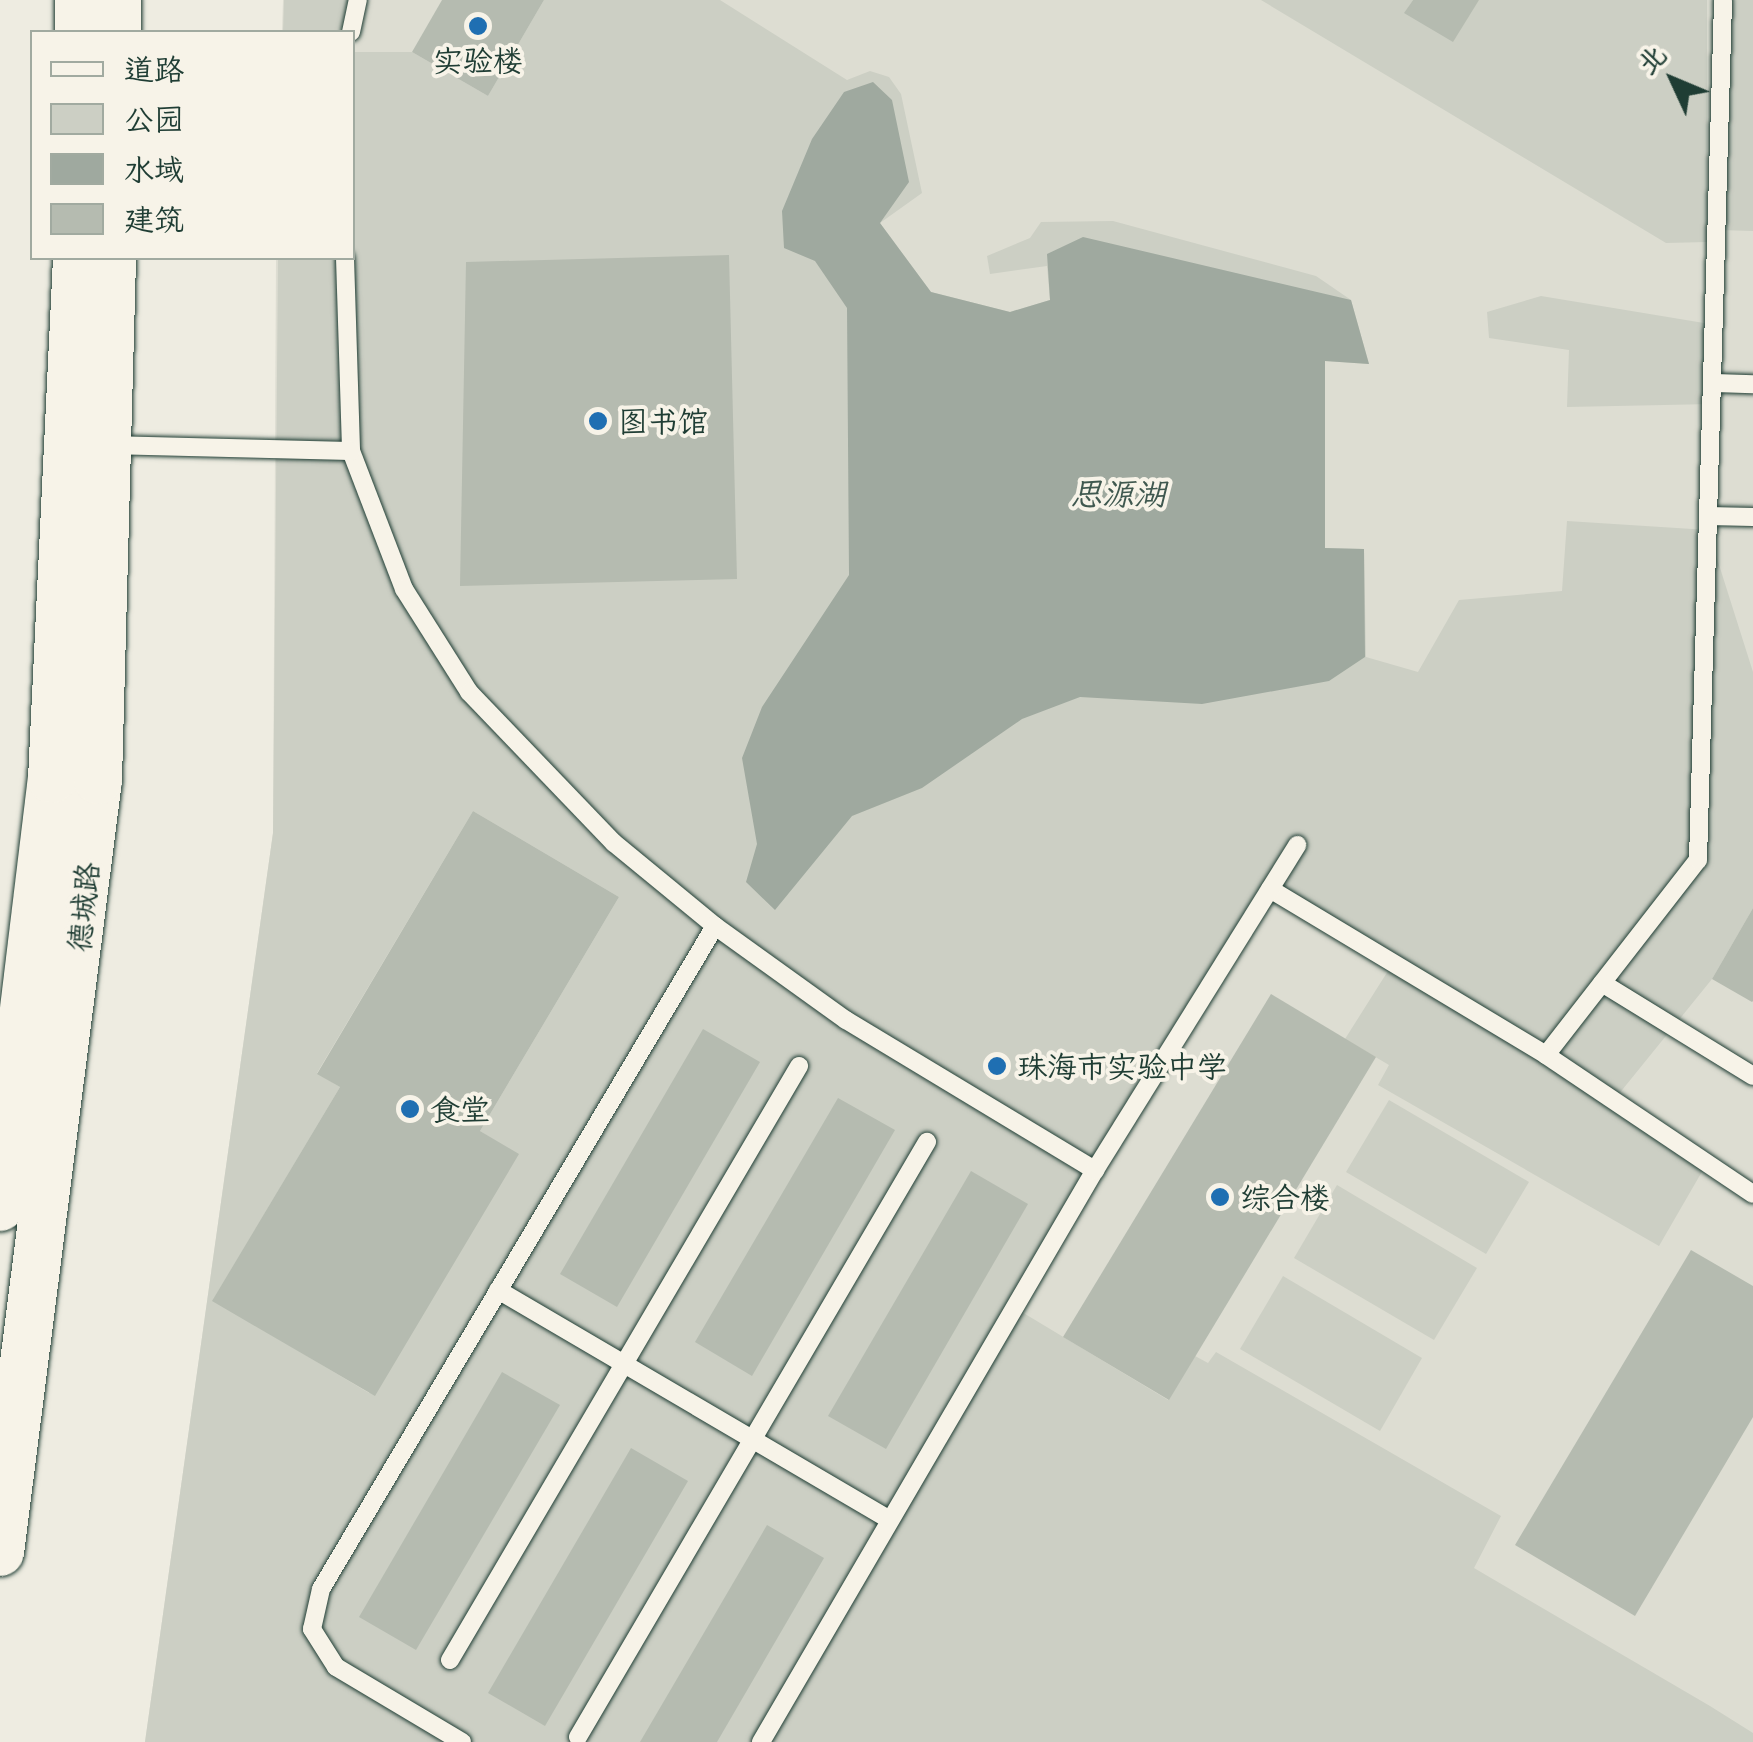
<!DOCTYPE html>
<html>
<head>
<meta charset="utf-8">
<style>
  body { margin:0 }
  #map { position:relative; width:1753px; height:1742px; overflow:hidden; background:#eeece1; font-family:"Patrick Hand","LXGW WenKai TC",sans-serif }
  div>[style] { position:absolute }
  .built>* { inset:0; background:#ddddd2 }
  .green>* { inset:0; background:#cccfc4 }
  .water>* { inset:0; background:#9fa99f }
  .building>* { inset:0; background:#b5bbb0 }
  .roads { filter:drop-shadow(0 0 2px #1f3d34) drop-shadow(0 0 2px #1f3d34) }
  .lane>* { height:18px; margin:-9px; padding:0 9px; transform-origin:9px; border-radius:9px; background:#f7f3e8 }
  .secondary>* { height:48px; margin:-24px; padding:0 24px; transform-origin:24px; border-radius:24px; background:#f7f3e8 }
  .dots>* { width:28px; height:28px; translate:-50% -50%; box-sizing:border-box; border:5px solid #f7f3e8; border-radius:50% }
  span { translate:-50% -50%; white-space:nowrap; text-align:center; line-height:1.15; -webkit-text-stroke:8px #f7f3e8; paint-order:stroke }
  .poi-label { font-size:30px; color:#1f3d34 }
  .left { translate:0 -50%; text-align:left }
  .street-label { font-size:30px; color:#1f3d34 }
  .water-label { font-size:32px; color:#3f584f; font-style:italic }
  .legend { position:absolute; left:30px; top:30px; width:325px; height:230px; box-sizing:border-box; background:#f7f3e8; border:2px solid #a1aaa0; margin:0; padding:12px 18px; list-style:none; font-size:30px; color:#1f3d34 }
  .legend li { display:flex; align-items:center; gap:20px; height:50px }
  .legend b { width:50px; border:2px solid #a1aaa0 }
  .north { position:absolute; left:1623px; top:30px; width:100px; height:100px; -webkit-text-stroke:8px #f7f3e8; paint-order:stroke; rotate:314deg; font-size:28px; font-weight:700; line-height:40px; text-align:center; color:#1f3d34 }
  .north::after { content:''; display:block; margin:auto; width:35px; height:45px; background:#1f3d34; clip-path:polygon(50% 0,100% 100%,50% 72%,0 100%) }
</style>
</head>
<body>
<div id="map">
  <div class="built">
    <div style="clip-path:polygon(283px 0,1753px 0,1753px 1742px,145px 1742px,273px 833px,276px 258px,352px 258px,352px 32px,282px 32px)"></div>
  </div>
  <div class="green">
    <div style="clip-path:polygon(284px 0,360px 0,351px 32px,283px 32px)"></div>
    <div style="clip-path:polygon(evenodd,544px 0,720px 0,847px 80px,870px 71px,889px 77px,901px 94px,922px 193px,880px 223px,931px 292px,1010px 312px,1050px 300px,1047px 266px,990px 274px,987px 256px,1030px 238px,1041px 222px,1113px 221px,1316px 276px,1351px 300px,1369px 364px,1325px 361px,1325px 548px,1364px 549px,1366px 657px,1418px 672px,1459px 600px,1562px 591px,1567px 521px,1708px 530px,1753px 672px,1753px 908px,1712px 979px,1614px 1100px,1707px 1163px,1659px 1246px,1378px 1085px,1389px 1065px,1345px 1039px,1393px 963px,1270px 890px,1015px 1308px,1168px 1400px,1195px 1356px,1208px 1363px,1216px 1352px,1501px 1516px,1474px 1568px,1710px 1706px,1753px 1733px,1753px 1742px,145px 1742px,273px 833px,278px 258px,352px 258px,353px 52px,412px 52px,488px 96px,544px 0,473px 811px,619px 897px,480px 1131px,518px 1155px,369px 1393px,213px 1300px,340px 1087px,317px 1073px,473px 811px)"></div>
    <div style="clip-path:polygon(1261px 0,1413px 0,1405px 12px,1479px 0,1707px 0,1707px 242px,1666px 243px)"></div>
    <div style="clip-path:polygon(1723px 0,1753px 0,1753px 231px,1718px 230px)"></div>
    <div style="clip-path:polygon(1541px 296px,1716px 325px,1713px 404px,1567px 407px,1569px 350px,1489px 338px,1487px 312px)"></div>
    <div style="clip-path:polygon(1389px 1100px,1529px 1182px,1486px 1254px,1346px 1172px)"></div>
    <div style="clip-path:polygon(1337px 1185px,1477px 1268px,1434px 1340px,1294px 1258px)"></div>
    <div style="clip-path:polygon(1283px 1276px,1422px 1358px,1380px 1431px,1240px 1349px)"></div>
  </div>
  <div class="water">
    <div style="clip-path:polygon(873px 82px,892px 100px,909px 182px,880px 223px,931px 292px,1010px 312px,1050px 300px,1047px 254px,1083px 237px,1351px 300px,1369px 364px,1325px 361px,1325px 548px,1364px 549px,1365px 657px,1329px 681px,1202px 704px,1080px 697px,1022px 719px,922px 788px,852px 816px,775px 910px,746px 882px,757px 844px,742px 758px,762px 707px,849px 575px,847px 308px,815px 261px,784px 248px,782px 211px,812px 139px,844px 92px)"></div>
  </div>
  <div class="building">
    <div style="clip-path:polygon(442px 0,544px 0,488px 96px,412px 52px)"></div>
    <div style="clip-path:polygon(1413px 0,1479px 0,1453px 42px,1404px 13px)"></div>
    <div style="clip-path:polygon(729px 255px,737px 579px,460px 586px,466px 262px)"></div>
    <div style="clip-path:polygon(473px 811px,619px 897px,480px 1131px,519px 1154px,375px 1396px,212px 1301px,340px 1087px,317px 1074px)"></div>
    <div style="clip-path:polygon(1753px 908px,1753px 1001px,1752px 1002px,1712px 979px)"></div>
    <div style="clip-path:polygon(1271px 994px,1376px 1057px,1169px 1400px,1063px 1337px)"></div>
    <div style="clip-path:polygon(703px 1029px,760px 1062px,617px 1307px,560px 1274px)"></div>
    <div style="clip-path:polygon(838px 1098px,895px 1130px,752px 1376px,695px 1342px)"></div>
    <div style="clip-path:polygon(971px 1171px,1028px 1204px,886px 1449px,828px 1416px)"></div>
    <div style="clip-path:polygon(1691px 1250px,1753px 1286px,1753px 1417px,1635px 1616px,1515px 1545px)"></div>
    <div style="clip-path:polygon(502px 1372px,560px 1405px,416px 1650px,359px 1617px)"></div>
    <div style="clip-path:polygon(631px 1448px,688px 1481px,545px 1726px,488px 1693px)"></div>
    <div style="clip-path:polygon(767px 1525px,824px 1558px,717px 1742px,640px 1742px)"></div>
  </div>
  <div class="roads">
    <div class="lane">
      <div style="left:351px;top:32px;width:33px;rotate:-78deg"></div>
      <div style="left:345px;top:258px;width:193px;rotate:88.2deg"></div>
      <div style="left:351px;top:451px;width:148px;rotate:69deg"></div>
      <div style="left:404px;top:589px;width:122px;rotate:57.7deg"></div>
      <div style="left:469px;top:692px;width:209px;rotate:46.2deg"></div>
      <div style="left:614px;top:843px;width:131px;rotate:39.4deg"></div>
      <div style="left:715px;top:926px;width:161px;rotate:35.7deg"></div>
      <div style="left:846px;top:1020px;width:291px;rotate:31.1deg"></div>
      <div style="left:1715px;top:383px;width:38px;rotate:2deg"></div>
      <div style="left:107px;top:445px;width:244px;rotate:1.4deg"></div>
      <div style="left:1708px;top:516px;width:45px;rotate:1.3deg"></div>
      <div style="left:1270px;top:889px;width:322px;rotate:31deg"></div>
      <div style="left:1546px;top:1055px;width:247px;rotate:-52.1deg"></div>
      <div style="left:1698px;top:860px;width:860px;rotate:-88.33deg"></div>
      <div style="left:1602px;top:983px;width:177px;rotate:31.6deg"></div>
      <div style="left:1546px;top:1055px;width:249px;rotate:33.9deg"></div>
      <div style="left:498px;top:1290px;width:454px;rotate:30.4deg"></div>
      <div style="left:450px;top:1660px;width:689px;rotate:-59.56deg"></div>
      <div style="left:578px;top:1737px;width:690px;rotate:-59.61deg"></div>
      <div style="left:462px;top:1742px;width:147px;rotate:-149.2deg"></div>
      <div style="left:336px;top:1667px;width:45px;rotate:-122.3deg"></div>
      <div style="left:312px;top:1629px;width:41px;rotate:-77.3deg"></div>
      <div style="left:321px;top:1589px;width:771px;rotate:-59.28deg"></div>
      <div style="left:761px;top:1742px;width:662px;rotate:-59.72deg"></div>
      <div style="left:1095px;top:1170px;width:383px;rotate:-58.1deg"></div>
    </div>
    <div class="secondary">
      <div style="left:79px;top:32px;width:32px;rotate:-90deg"></div>
      <div style="left:117px;top:32px;width:32px;rotate:-90deg"></div>
      <div style="left:0;top:1207px;width:431px;rotate:-83.1deg"></div>
      <div style="left:52px;top:779px;width:522px;rotate:-87.25deg"></div>
      <div style="left:0;top:1552px;width:778px;rotate:-82.77deg"></div>
      <div style="left:98px;top:780px;width:522px;rotate:-88.46deg"></div>
    </div>
  </div>
  <div class="dots">
    <div style="left:478px;top:26px;background:#1f6fb2"></div>
    <div style="left:598px;top:421px;background:#1f6fb2"></div>
    <div style="left:997px;top:1066px;background:#1f6fb2"></div>
    <div style="left:410px;top:1109px;background:#1f6fb2"></div>
    <div style="left:1220px;top:1197px;background:#1f6fb2"></div>
  </div>
  <div class="poi-label">
    <span style="left:478px;top:60px">实验楼</span>
    <span class="left" style="left:618px;top:421px">图书馆</span>
    <span class="left" style="left:1017px;top:1066px">珠海市实验中学</span>
    <span class="left" style="left:430px;top:1109px">食堂</span>
    <span class="left" style="left:1240px;top:1197px">综合楼</span>
  </div>
  <div class="street-label">
    <span style="left:83px;top:907px;rotate:-84deg">德城路</span>
  </div>
  <div class="water-label">
    <span style="left:1118px;top:494px">思源湖</span>
  </div>
  <ul class="legend">
  <li><b style="height:12px;background:#f7f3e8"></b>道路</li>
  <li><b style="height:28px;background:#cccfc4"></b>公园</li>
  <li><b style="height:28px;background:#9fa99f"></b>水域</li>
  <li><b style="height:28px;background:#b5bbb0"></b>建筑</li>
  </ul>
  <div class="north">北</div>
</div>
</body>
</html>
